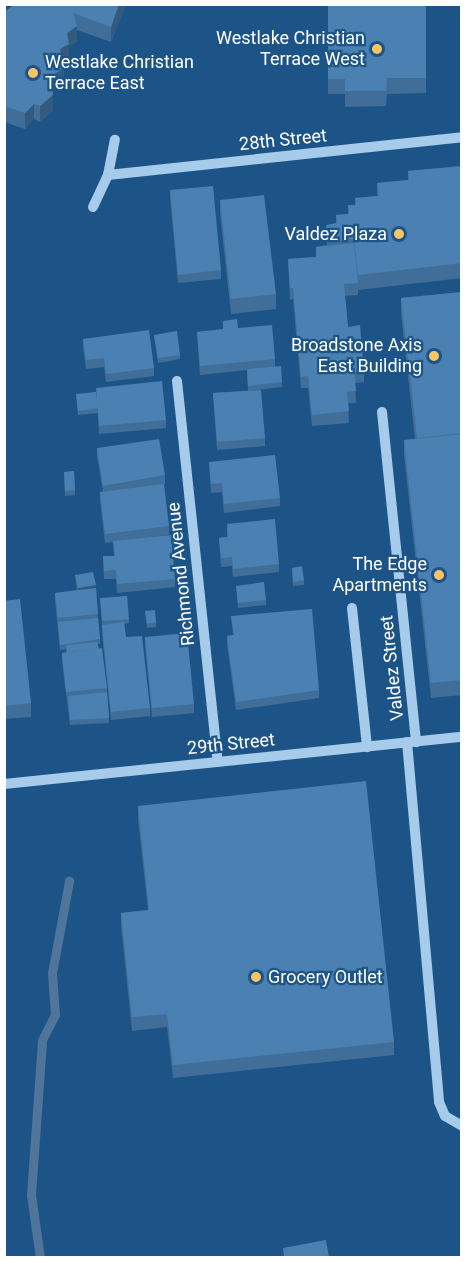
<!DOCTYPE html>
<html>
<head>
<meta charset="utf-8">
<style>
  body { margin:0 }
  #map { position:relative; width:466px; height:1262px; overflow:hidden; background:#1d5487; font-family:Roboto,sans-serif }
  div>[style] { position:absolute }
  .stream>* { height:9px; margin:-4.5px; padding:0 4.5px; transform-origin:4.5px; border-radius:4.5px; background:#50759a }
  .minor>* { height:10px; margin:-5px; padding:0 5px; transform-origin:5px; border-radius:5px; background:#a6cbeb }
  .wall>* { inset:0; background:#406e99 }
  .shaded-wall>* { inset:0; background:#345a7d }
  .building>* { inset:0; background:#4a80b2 }
  .dots>* { width:16px; height:16px; translate:-50% -50%; box-sizing:border-box; border:3px solid #1d5487; border-radius:50% }
  span { translate:-50% -50%; white-space:nowrap; text-align:center; line-height:1.15; -webkit-text-stroke:4.5px #1d5487; paint-order:stroke }
  .poi-label { font-size:18px; color:#fff }
  .right { translate:-100% -50%; text-align:right }
  .left { translate:0 -50%; text-align:left }
  .street-label { font-size:18px; color:#fff }
  .frame { position:absolute; inset:0; border:6px solid #fff; pointer-events:none }
</style>
</head>
<body>
<div id="map">
  <div class="stream">
    <div style="left:40px;top:1258px;width:64px;rotate:-98.1deg"></div>
    <div style="left:31px;top:1195px;width:155px;rotate:-85.9deg"></div>
    <div style="left:42px;top:1040px;width:28px;rotate:-63deg"></div>
    <div style="left:55px;top:1015px;width:42px;rotate:-94.1deg"></div>
    <div style="left:52px;top:973px;width:94px;rotate:-79.5deg"></div>
  </div>
  <div class="minor">
    <div style="left:108px;top:175px;width:356px;rotate:-6.1deg"></div>
    <div style="left:93px;top:207px;width:35px;rotate:-65deg"></div>
    <div style="left:108px;top:175px;width:36px;rotate:-79deg"></div>
    <div style="left:177px;top:381px;width:383px;rotate:83.9deg"></div>
    <div style="left:382px;top:412px;width:332px;rotate:84.1deg"></div>
    <div style="left:352px;top:608px;width:140px;rotate:83.8deg"></div>
    <div style="left:407px;top:742px;width:361px;rotate:84.9deg"></div>
    <div style="left:439px;top:1102px;width:15px;rotate:67deg"></div>
    <div style="left:445px;top:1116px;width:20px;rotate:30deg"></div>
    <div style="left:4px;top:784px;width:460px;rotate:-5.9deg"></div>
  </div>
  <div class="wall">
    <div style="clip-path:polygon(13px 4px,126px 4px,111px 42px,77px 30px,77px 41px,69px 47px,69px 59px,63px 63px,64px 82px,52px 91px,53px 110px,40px 122px,34px 119px,25px 129px,4px 122px,4px 12px,13px 6px)"></div>
    <div style="clip-path:polygon(328px 4px,426px 4px,426px 93px,387px 94px,386px 106px,345px 107px,345px 94px,328px 94px)"></div>
    <div style="clip-path:polygon(462px 166px,462px 278px,358px 290px,358px 295px,345px 296px,348px 327px,364px 371px,364px 382px,355px 383px,356px 403px,348px 403px,349px 423px,312px 426px,308px 388px,301px 388px,293px 299px,290px 300px,288px 259px,316px 257px,316px 247px,327px 245px,326px 225px,336px 224px,336px 215px,348px 214px,348px 205px,355px 205px,355px 198px,377px 196px,377px 183px,408px 180px,408px 171px)"></div>
    <div style="clip-path:polygon(170px 190px,221px 270px,221px 279px,178px 283px,170px 198px)"></div>
    <div style="clip-path:polygon(220px 200px,276px 294px,276px 309px,231px 314px,220px 214px)"></div>
    <div style="clip-path:polygon(462px 292px,462px 695px,431px 698px,404px 455px,404px 440px,415px 439px,401px 313px,401px 298px)"></div>
    <div style="clip-path:polygon(223px 321px,238px 328px,275px 359px,275px 367px,282px 382px,282px 387px,249px 391px,265px 438px,265px 446px,217px 450px,213px 393px,248px 391px,247px 370px,200px 375px,197px 332px,223px 330px)"></div>
    <div style="clip-path:polygon(154px 335px,180px 355px,180px 359px,158px 363px)"></div>
    <div style="clip-path:polygon(83px 339px,154px 368px,154px 376px,106px 382px,104px 367px,86px 369px,83px 347px)"></div>
    <div style="clip-path:polygon(76px 394px,166px 420px,166px 428px,99px 434px,98px 413px,78px 415px)"></div>
    <div style="clip-path:polygon(97px 448px,165px 475px,165px 484px,159px 485px,169px 526px,169px 535px,151px 537px,175px 579px,175px 587px,117px 593px,116px 579px,104px 579px,103px 556px,114px 556px,113px 542px,105px 543px,100px 501px,100px 492px,103px 492px,97px 456px)"></div>
    <div style="clip-path:polygon(209px 462px,280px 498px,280px 506px,224px 513px,222px 492px,211px 493px)"></div>
    <div style="clip-path:polygon(74px 471px,75px 495px,65px 496px,64px 472px)"></div>
    <div style="clip-path:polygon(227px 524px,279px 564px,279px 572px,233px 577px,232px 566px,221px 567px,219px 538px,227px 537px)"></div>
    <div style="clip-path:polygon(292px 568px,304px 580px,304px 585px,293px 586px)"></div>
    <div style="clip-path:polygon(75px 575px,96px 588px,98px 618px,100px 639px,100px 644px,98px 644px,107px 688px,109px 723px,70px 725px,62px 661px,62px 653px,66px 652px,66px 649px,60px 650px,55px 601px,55px 593px,77px 590px)"></div>
    <div style="clip-path:polygon(236px 586px,266px 600px,266px 605px,238px 608px)"></div>
    <div style="clip-path:polygon(100px 598px,129px 619px,129px 623px,124px 624px,126px 637px,150px 708px,150px 716px,111px 720px,102px 633px,102px 625px)"></div>
    <div style="clip-path:polygon(4px 601px,31px 703px,31px 717px,4px 719px)"></div>
    <div style="clip-path:polygon(145px 611px,156px 622px,156px 627px,147px 628px)"></div>
    <div style="clip-path:polygon(231px 616px,319px 690px,319px 698px,236px 710px,227px 644px,227px 636px,233px 635px)"></div>
    <div style="clip-path:polygon(145px 637px,194px 704px,194px 713px,152px 717px,145px 646px)"></div>
    <div style="clip-path:polygon(138px 806px,394px 1042px,394px 1055px,173px 1078px,167px 1027px,132px 1031px,121px 926px,121px 913px,148px 910px,138px 819px)"></div>
  </div>
  <div class="shaded-wall">
    <div style="clip-path:polygon(119px 4px,126px 4px,111px 42px,111px 27px)"></div>
    <div style="clip-path:polygon(77px 26px,77px 41px,69px 47px,69px 59px,60px 64px,60px 49px,67px 33px)"></div>
    <div style="clip-path:polygon(64px 67px,64px 82px,51px 93px,51px 77px)"></div>
    <div style="clip-path:polygon(53px 95px,53px 110px,40px 122px,40px 106px)"></div>
    <div style="clip-path:polygon(34px 104px,34px 119px,25px 129px,25px 113px)"></div>
    <div style="clip-path:polygon(96px 585px,96px 589px,78px 593px,78px 588px)"></div>
  </div>
  <div class="building">
    <div style="clip-path:polygon(15px 4px,119px 4px,111px 27px,73px 13px,77px 26px,67px 33px,69px 44px,60px 49px,64px 67px,51px 77px,53px 95px,40px 106px,34px 104px,25px 113px,4px 106px,4px 31px,6px 30px,4px 24px,4px 12px)"></div>
    <div style="clip-path:polygon(328px 4px,426px 4px,426px 78px,387px 78px,386px 91px,345px 91px,345px 79px,328px 79px)"></div>
    <div style="clip-path:polygon(462px 166px,462px 263px,358px 275px,354px 239px,328px 241px,326px 225px,337px 223px,336px 215px,349px 214px,348px 205px,356px 205px,355px 198px,379px 196px,377px 183px,409px 180px,408px 171px)"></div>
    <div style="clip-path:polygon(213px 186px,221px 270px,178px 275px,170px 190px)"></div>
    <div style="clip-path:polygon(264px 195px,276px 294px,231px 299px,220px 200px)"></div>
    <div style="clip-path:polygon(354px 243px,358px 283px,344px 284px,348px 327px,360px 325px,364px 371px,354px 372px,356px 391px,347px 392px,349px 411px,312px 415px,308px 376px,301px 377px,293px 288px,290px 288px,288px 259px,316px 257px,316px 247px)"></div>
    <div style="clip-path:polygon(462px 292px,462px 433px,417px 438px,401px 298px)"></div>
    <div style="clip-path:polygon(237px 319px,238px 328px,272px 325px,275px 359px,200px 366px,197px 332px,223px 329px,223px 321px)"></div>
    <div style="clip-path:polygon(149px 330px,154px 368px,106px 374px,104px 358px,86px 360px,83px 339px)"></div>
    <div style="clip-path:polygon(177px 331px,180px 355px,158px 358px,154px 335px)"></div>
    <div style="clip-path:polygon(281px 366px,282px 382px,248px 386px,247px 369px)"></div>
    <div style="clip-path:polygon(162px 381px,166px 420px,99px 426px,96px 388px)"></div>
    <div style="clip-path:polygon(261px 390px,265px 438px,217px 442px,213px 393px)"></div>
    <div style="clip-path:polygon(96px 392px,98px 408px,78px 411px,76px 394px)"></div>
    <div style="clip-path:polygon(462px 434px,462px 680px,431px 683px,404px 440px)"></div>
    <div style="clip-path:polygon(159px 439px,165px 475px,103px 486px,97px 448px)"></div>
    <div style="clip-path:polygon(275px 455px,280px 498px,224px 504px,222px 483px,211px 484px,209px 462px)"></div>
    <div style="clip-path:polygon(74px 471px,75px 490px,65px 491px,64px 472px)"></div>
    <div style="clip-path:polygon(164px 484px,169px 526px,105px 534px,100px 492px)"></div>
    <div style="clip-path:polygon(275px 519px,279px 564px,233px 569px,232px 557px,221px 558px,219px 538px,228px 537px,227px 524px)"></div>
    <div style="clip-path:polygon(171px 535px,175px 579px,117px 584px,116px 570px,104px 571px,103px 556px,115px 556px,113px 541px)"></div>
    <div style="clip-path:polygon(302px 566px,304px 580px,293px 582px,292px 568px)"></div>
    <div style="clip-path:polygon(93px 572px,96px 585px,78px 588px,75px 575px)"></div>
    <div style="clip-path:polygon(264px 582px,266px 600px,238px 603px,236px 586px)"></div>
    <div style="clip-path:polygon(96px 588px,98px 614px,58px 618px,55px 593px)"></div>
    <div style="clip-path:polygon(127px 596px,129px 619px,102px 621px,100px 598px)"></div>
    <div style="clip-path:polygon(20px 599px,31px 703px,4px 706px,4px 601px)"></div>
    <div style="clip-path:polygon(312px 609px,319px 690px,236px 702px,227px 636px,234px 635px,231px 616px)"></div>
    <div style="clip-path:polygon(155px 610px,156px 622px,147px 624px,145px 611px)"></div>
    <div style="clip-path:polygon(98px 618px,100px 639px,60px 645px,58px 622px)"></div>
    <div style="clip-path:polygon(124px 622px,126px 637px,142px 636px,150px 708px,111px 712px,102px 625px)"></div>
    <div style="clip-path:polygon(187px 633px,194px 704px,152px 708px,145px 637px)"></div>
    <div style="clip-path:polygon(97px 642px,98px 649px,67px 652px,66px 645px)"></div>
    <div style="clip-path:polygon(102px 648px,107px 688px,66px 692px,62px 653px)"></div>
    <div style="clip-path:polygon(107px 692px,109px 718px,70px 720px,68px 696px)"></div>
    <div style="clip-path:polygon(366px 781px,394px 1042px,173px 1065px,167px 1014px,132px 1017px,121px 913px,149px 910px,138px 806px)"></div>
    <div style="clip-path:polygon(326px 1240px,329px 1257px,284px 1257px,283px 1248px)"></div>
  </div>
  <div class="dots">
    <div style="left:377px;top:49px;background:#fac465"></div>
    <div style="left:33px;top:73px;background:#fac465"></div>
    <div style="left:399px;top:234px;background:#fac465"></div>
    <div style="left:434px;top:356px;background:#fac465"></div>
    <div style="left:439px;top:575px;background:#fac465"></div>
    <div style="left:256px;top:977px;background:#fac465"></div>
  </div>
  <div class="poi-label">
    <span class="right" style="left:365px;top:49px">Westlake Christian<br>Terrace West</span>
    <span class="left" style="left:45px;top:73px">Westlake Christian<br>Terrace East</span>
    <span class="right" style="left:387px;top:234px">Valdez Plaza</span>
    <span class="right" style="left:422px;top:356px">Broadstone Axis<br>East Building</span>
    <span class="right" style="left:427px;top:575px">The Edge<br>Apartments</span>
    <span class="left" style="left:268px;top:977px">Grocery Outlet</span>
  </div>
  <div class="street-label">
    <span style="left:283px;top:140px;rotate:-6deg">28th Street</span>
    <span style="left:181px;top:574px;rotate:-96deg">Richmond Avenue</span>
    <span style="left:392px;top:668px;rotate:-96deg">Valdez Street</span>
    <span style="left:231px;top:744px;rotate:-6deg">29th Street</span>
  </div>
  <div class="frame"></div>
</div>
</body>
</html>
